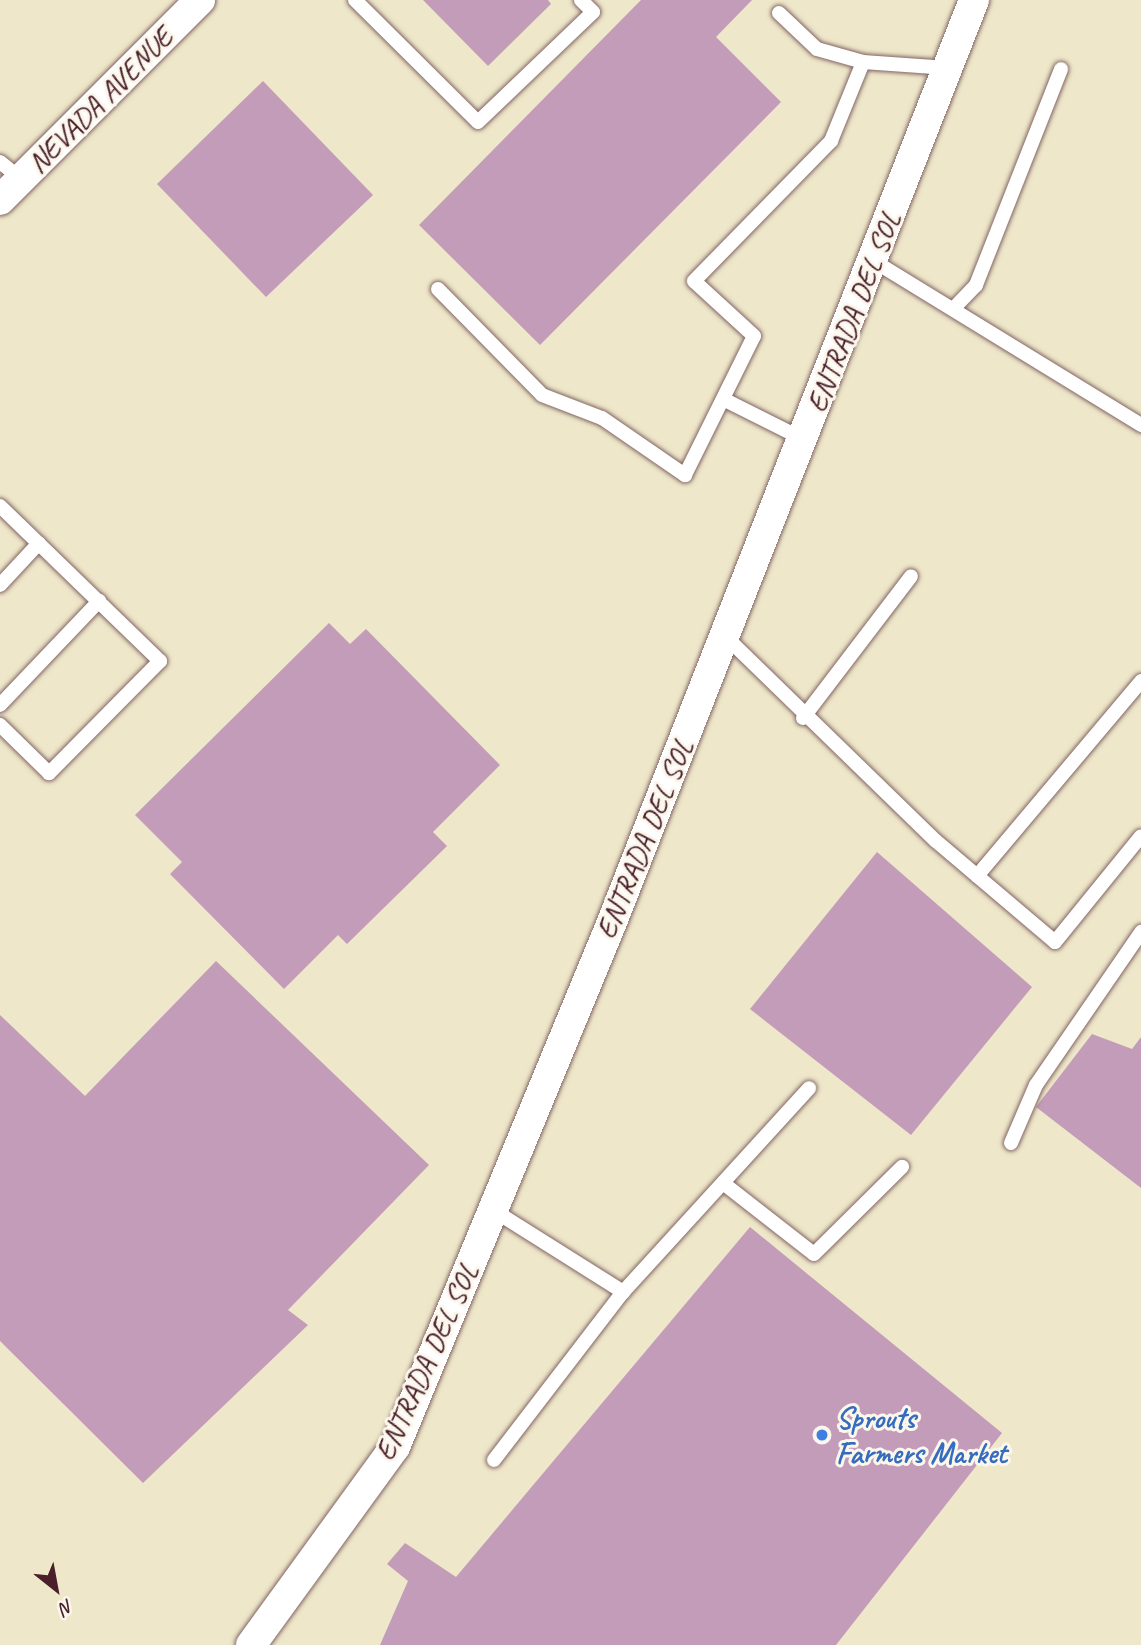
<!DOCTYPE html>
<html>
<head>
<meta charset="utf-8">
<style>
  body { margin:0 }
  #map { position:relative; width:1141px; height:1645px; overflow:hidden; background:#eee7ca; font-family:Caveat,sans-serif }
  div>[style] { position:absolute }
  .building>* { inset:0; background:#c39cb9 }
  .roads { filter:drop-shadow(0 0 2px #836563) drop-shadow(0 0 2px #836563) }
  .service>* { height:14px; margin:-7px; padding:0 7px; transform-origin:7px; border-radius:7px; background:#fff }
  .minor>* { height:30px; margin:-15px; padding:0 15px; transform-origin:15px; border-radius:15px; background:#fff }
  .dots>* { width:19px; height:19px; translate:-50% -50%; box-sizing:border-box; border:4px solid #fbf7ec; border-radius:50% }
  span { translate:-50% -50%; white-space:nowrap; text-align:center; line-height:1.15; -webkit-text-stroke:6px #fbf7ec; paint-order:stroke }
  .street-label { font-size:30px; color:#4a1f2b }
  .shop-label { font-size:30px; color:#366cbe; font-weight:700 }
  .left { translate:0 -50%; text-align:left }
  .north { position:absolute; left:21px; top:1554px; width:70px; height:70px; -webkit-text-stroke:5px #fbf7ec; paint-order:stroke; rotate:149deg; font-size:19px; font-weight:700; line-height:28px; text-align:center; color:#4a1f2b }
  .north::after { content:''; display:block; margin:auto; width:24px; height:32px; background:#4a1f2b; clip-path:polygon(50% 0,100% 100%,50% 72%,0 100%) }
</style>
</head>
<body>
<div id="map">
  <div class="building">
    <div style="clip-path:polygon(423px 0,548px 0,551px 4px,488px 66px)"></div>
    <div style="clip-path:polygon(641px 0,752px 0,716px 37px,781px 102px,540px 345px,419px 225px)"></div>
    <div style="clip-path:polygon(263px 81px,373px 195px,266px 297px,157px 184px)"></div>
    <div style="clip-path:polygon(329px 623px,350px 644px,366px 629px,500px 765px,433px 832px,447px 846px,347px 944px,338px 935px,284px 989px,170px 874px,182px 862px,135px 815px)"></div>
    <div style="clip-path:polygon(877px 852px,1032px 987px,911px 1135px,750px 1009px)"></div>
    <div style="clip-path:polygon(216px 961px,429px 1165px,288px 1310px,308px 1325px,143px 1483px,0 1341px,0 1015px,85px 1096px)"></div>
    <div style="clip-path:polygon(1092px 1034px,1132px 1049px,1141px 1037px,1141px 1188px,1036px 1107px)"></div>
    <div style="clip-path:polygon(750px 1227px,1002px 1433px,836px 1645px,380px 1645px,408px 1581px,387px 1564px,405px 1543px,456px 1577px)"></div>
  </div>
  <div class="roads">
    <div class="service">
      <div style="left:355px;top:0;width:173px;rotate:44.8deg"></div>
      <div style="left:478px;top:122px;width:159px;rotate:-43.7deg"></div>
      <div style="left:593px;top:12px;width:17px;rotate:-135deg"></div>
      <div style="left:779px;top:13px;width:52px;rotate:43.5deg"></div>
      <div style="left:817px;top:49px;width:48px;rotate:15.8deg"></div>
      <div style="left:863px;top:62px;width:85px;rotate:4deg"></div>
      <div style="left:0;top:162px;width:27px;rotate:39deg"></div>
      <div style="left:872px;top:260px;width:316px;rotate:31.5deg"></div>
      <div style="left:438px;top:289px;width:148px;rotate:45.5deg"></div>
      <div style="left:542px;top:395px;width:64px;rotate:21deg"></div>
      <div style="left:602px;top:418px;width:101px;rotate:34.5deg"></div>
      <div style="left:685px;top:475px;width:155px;rotate:-63.6deg"></div>
      <div style="left:754px;top:336px;width:81px;rotate:-137.5deg"></div>
      <div style="left:694px;top:281px;width:196px;rotate:-45.6deg"></div>
      <div style="left:831px;top:141px;width:85px;rotate:-67.9deg"></div>
      <div style="left:954px;top:308px;width:32px;rotate:-46deg"></div>
      <div style="left:976px;top:285px;width:232px;rotate:-68.5deg"></div>
      <div style="left:725px;top:400px;width:87px;rotate:26.6deg"></div>
      <div style="left:0;top:506px;width:223px;rotate:44.1deg"></div>
      <div style="left:160px;top:661px;width:158px;rotate:134.7deg"></div>
      <div style="left:49px;top:773px;width:69px;rotate:-135.6deg"></div>
      <div style="left:0;top:585px;width:57px;rotate:-47.1deg"></div>
      <div style="left:725px;top:636px;width:294px;rotate:44.2deg"></div>
      <div style="left:936px;top:841px;width:156px;rotate:40.3deg"></div>
      <div style="left:1055px;top:942px;width:136px;rotate:-50.9deg"></div>
      <div style="left:0;top:705px;width:144px;rotate:-46.4deg"></div>
      <div style="left:803px;top:718px;width:178px;rotate:-52.7deg"></div>
      <div style="left:977px;top:876px;width:255px;rotate:-49.9deg"></div>
      <div style="left:1011px;top:1143px;width:63px;rotate:-66.7deg"></div>
      <div style="left:1036px;top:1085px;width:186px;rotate:-55.5deg"></div>
      <div style="left:723px;top:1183px;width:115px;rotate:38deg"></div>
      <div style="left:814px;top:1254px;width:124px;rotate:-44.7deg"></div>
      <div style="left:493px;top:1210px;width:154px;rotate:32.2deg"></div>
      <div style="left:623px;top:1292px;width:276px;rotate:-47.6deg"></div>
      <div style="left:494px;top:1460px;width:212px;rotate:-52.5deg"></div>
    </div>
    <div class="minor">
      <div style="left:0;top:200px;width:283px;rotate:-45deg"></div>
      <div style="left:251px;top:1645px;width:245px;rotate:-54deg"></div>
      <div style="left:395px;top:1447px;width:568px;rotate:-67.54deg"></div>
      <div style="left:612px;top:922px;width:991px;rotate:-68.56deg"></div>
    </div>
  </div>
  <div class="dots">
    <div style="left:822px;top:1435px;background:#3f7fe0"></div>
  </div>
  <div class="street-label">
    <span style="left:100px;top:100px;rotate:-45deg">NEVADA AVENUE</span>
    <span style="left:853px;top:312px;rotate:-69deg">ENTRADA DEL SOL</span>
    <span style="left:644px;top:839px;rotate:-68deg">ENTRADA DEL SOL</span>
    <span style="left:426px;top:1362px;rotate:-66deg">ENTRADA DEL SOL</span>
  </div>
  <div class="shop-label">
    <span class="left" style="left:836px;top:1435px">Sprouts<br>Farmers Market</span>
  </div>
  <div class="north">N</div>
</div>
</body>
</html>
